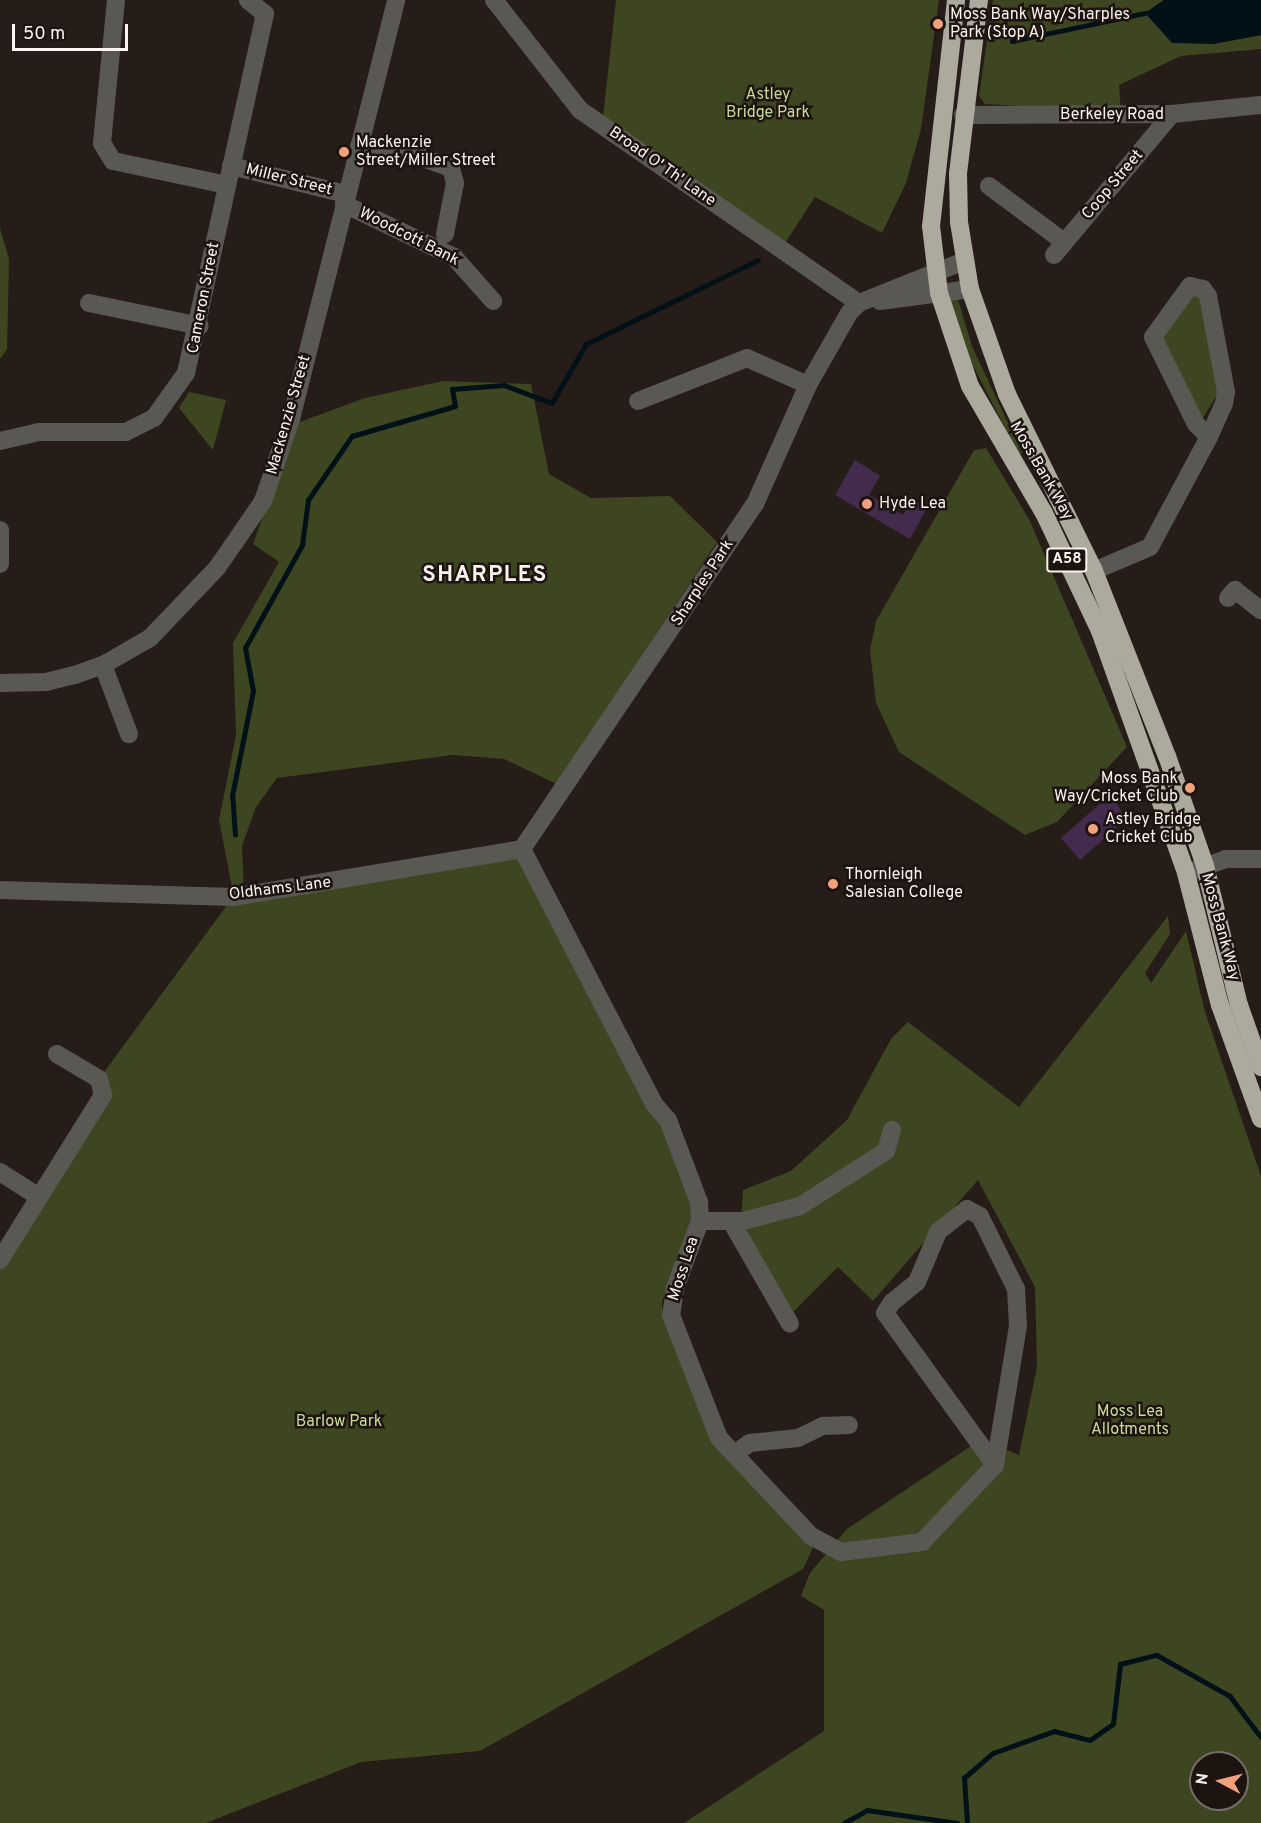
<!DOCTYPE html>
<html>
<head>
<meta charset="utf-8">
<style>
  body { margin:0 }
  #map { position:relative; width:1261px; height:1823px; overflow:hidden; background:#261c18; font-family:Overpass,sans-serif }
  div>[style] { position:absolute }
  .green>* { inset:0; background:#3d4621 }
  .water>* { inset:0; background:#021117 }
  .stream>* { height:4.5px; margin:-2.25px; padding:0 2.25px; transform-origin:2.25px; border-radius:2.25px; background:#021117 }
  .building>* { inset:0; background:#432b4e }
  .minor>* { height:18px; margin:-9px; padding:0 9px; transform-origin:9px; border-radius:9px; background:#5a5853 }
  .highway>* { height:18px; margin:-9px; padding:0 9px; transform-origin:9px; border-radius:9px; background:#aca99d }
  .dots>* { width:16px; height:16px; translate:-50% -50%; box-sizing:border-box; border:3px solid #1d130f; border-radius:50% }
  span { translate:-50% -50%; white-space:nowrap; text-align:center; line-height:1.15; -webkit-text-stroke:5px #1d130f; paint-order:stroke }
  .shield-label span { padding:2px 4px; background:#1d130f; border:2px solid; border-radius:4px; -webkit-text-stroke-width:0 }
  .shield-label { font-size:15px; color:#faf3f0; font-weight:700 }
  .poi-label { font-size:16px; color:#faf3f0 }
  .left { translate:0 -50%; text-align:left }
  .right { translate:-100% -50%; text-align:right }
  .park-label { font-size:16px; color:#c9dc94 }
  .street-label { font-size:16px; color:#faf3f0 }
  .district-label { font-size:22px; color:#faf3f0; font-weight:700; letter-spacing:1.5px }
  .north { position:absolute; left:1189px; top:1751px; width:60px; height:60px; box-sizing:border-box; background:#1d130f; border:2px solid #756d69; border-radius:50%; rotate:277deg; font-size:16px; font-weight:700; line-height:24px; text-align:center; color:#faf3f0 }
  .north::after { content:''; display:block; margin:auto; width:21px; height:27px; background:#f2a17e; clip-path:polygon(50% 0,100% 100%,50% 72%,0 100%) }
  .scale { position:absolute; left:12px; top:24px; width:116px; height:27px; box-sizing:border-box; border:3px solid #faf3f0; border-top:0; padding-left:8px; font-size:18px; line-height:21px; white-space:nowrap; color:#faf3f0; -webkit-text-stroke:4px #1d130f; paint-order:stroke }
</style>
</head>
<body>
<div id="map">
  <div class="green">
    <div style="clip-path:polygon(616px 0,939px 0,921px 129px,906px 183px,882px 233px,815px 197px,785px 243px,603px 117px)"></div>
    <div style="clip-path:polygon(993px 0,1164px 0,1145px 13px,1213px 44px,1261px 35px,1261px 49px,1181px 56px,1119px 85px,1121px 111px,985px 104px,979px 96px)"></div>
    <div style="clip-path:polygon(0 228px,9px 259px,7px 349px,0 359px)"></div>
    <div style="clip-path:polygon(1192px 294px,1199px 294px,1218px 393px,1203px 418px,1160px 338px)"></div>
    <div style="clip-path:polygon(957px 296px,972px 346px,1022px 453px,1019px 455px,965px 350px,946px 297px)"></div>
    <div style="clip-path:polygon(443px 381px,531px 384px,549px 474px,591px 498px,670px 496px,717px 542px,557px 784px,504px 759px,453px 755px,277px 778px,256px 807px,242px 846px,244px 890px,233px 892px,219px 820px,236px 735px,233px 643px,279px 562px,253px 544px,297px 423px,365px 398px)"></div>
    <div style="clip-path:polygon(189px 392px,226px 400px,213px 450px,179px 408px)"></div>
    <div style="clip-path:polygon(986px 448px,1030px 521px,1127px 747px,1057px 822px,1025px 835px,899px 752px,876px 703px,870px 650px,876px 621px,974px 450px)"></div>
    <div style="clip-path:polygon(522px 849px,699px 1202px,662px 1302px,663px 1320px,694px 1368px,719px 1438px,814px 1545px,803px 1569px,480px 1751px,361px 1762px,206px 1823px,0 1823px,0 1260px,103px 1095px,99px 1079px,233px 897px)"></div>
    <div style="clip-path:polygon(evenodd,1168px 916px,1170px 934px,1145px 973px,1151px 983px,1186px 931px,1205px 1012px,1261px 1176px,1261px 1823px,684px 1823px,824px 1731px,824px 1610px,801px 1596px,810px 1573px,847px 1529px,980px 1440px,1019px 1455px,1037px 1367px,1035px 1287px,978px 1180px,873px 1301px,838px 1267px,792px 1313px,740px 1234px,743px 1190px,791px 1171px,847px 1120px,891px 1039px,908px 1022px,1019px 1107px,1168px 916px,1201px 1763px,1237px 1763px,1237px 1799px,1201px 1799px,1201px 1763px)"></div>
  </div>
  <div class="water">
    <div style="clip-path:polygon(1164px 0,1261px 0,1261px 35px,1213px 44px,1172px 43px,1145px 13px)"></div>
  </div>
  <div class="stream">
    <div style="left:1012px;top:41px;width:136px;rotate:-11.9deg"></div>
    <div style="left:235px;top:835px;width:39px;rotate:-94deg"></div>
    <div style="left:232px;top:796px;width:107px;rotate:-78.7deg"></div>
    <div style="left:253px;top:691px;width:44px;rotate:-100.5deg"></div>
    <div style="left:245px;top:648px;width:118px;rotate:-61deg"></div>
    <div style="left:302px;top:545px;width:45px;rotate:-82.4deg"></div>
    <div style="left:308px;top:500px;width:78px;rotate:-55.5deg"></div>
    <div style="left:352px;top:436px;width:107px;rotate:-16.2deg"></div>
    <div style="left:455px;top:406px;width:17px;rotate:-100deg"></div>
    <div style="left:452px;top:389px;width:52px;rotate:-4.4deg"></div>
    <div style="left:504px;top:385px;width:51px;rotate:20.6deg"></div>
    <div style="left:552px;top:403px;width:68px;rotate:-60deg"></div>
    <div style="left:586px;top:344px;width:191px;rotate:-26deg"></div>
    <div style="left:844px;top:1823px;width:26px;rotate:-29deg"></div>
    <div style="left:867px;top:1810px;width:91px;rotate:8.2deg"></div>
    <div style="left:967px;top:1823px;width:45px;rotate:-93.8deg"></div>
    <div style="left:964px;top:1778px;width:38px;rotate:-41deg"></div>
    <div style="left:993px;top:1753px;width:65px;rotate:-19.8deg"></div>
    <div style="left:1054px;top:1731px;width:37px;rotate:14deg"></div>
    <div style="left:1090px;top:1740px;width:28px;rotate:-35deg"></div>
    <div style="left:1113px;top:1724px;width:60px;rotate:-83.3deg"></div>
    <div style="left:1120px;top:1664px;width:38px;rotate:-14deg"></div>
    <div style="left:1157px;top:1655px;width:84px;rotate:29.3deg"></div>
    <div style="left:1230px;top:1696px;width:51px;rotate:52.9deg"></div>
  </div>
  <div class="building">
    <div style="clip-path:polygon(855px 460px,880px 476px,869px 495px,903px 515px,912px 499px,927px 508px,910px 539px,835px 495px)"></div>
    <div style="clip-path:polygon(1112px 793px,1125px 820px,1080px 860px,1061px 838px)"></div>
  </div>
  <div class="minor">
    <div style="left:116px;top:0;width:144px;rotate:95.6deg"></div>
    <div style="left:102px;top:143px;width:21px;rotate:59deg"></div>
    <div style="left:113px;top:161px;width:116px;rotate:11.9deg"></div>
    <div style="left:494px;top:0;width:140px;rotate:52deg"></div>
    <div style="left:580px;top:110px;width:339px;rotate:34.7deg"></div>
    <div style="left:963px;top:115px;width:209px;rotate:-0.3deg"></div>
    <div style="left:1172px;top:114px;width:89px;rotate:-5.8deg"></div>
    <div style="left:359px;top:146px;width:57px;rotate:9.1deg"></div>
    <div style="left:415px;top:155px;width:38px;rotate:20deg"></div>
    <div style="left:451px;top:168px;width:16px;rotate:75deg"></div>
    <div style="left:455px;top:183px;width:52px;rotate:101.1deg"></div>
    <div style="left:231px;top:166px;width:118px;rotate:13.7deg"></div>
    <div style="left:989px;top:186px;width:94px;rotate:36.7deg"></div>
    <div style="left:344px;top:204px;width:122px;rotate:25.7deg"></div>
    <div style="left:454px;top:257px;width:59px;rotate:48.4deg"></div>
    <div style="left:1054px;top:255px;width:184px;rotate:-50.1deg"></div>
    <div style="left:880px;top:301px;width:91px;rotate:-7.6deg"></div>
    <div style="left:89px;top:303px;width:113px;rotate:11.7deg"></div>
    <div style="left:638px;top:401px;width:117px;rotate:-21.5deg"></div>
    <div style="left:747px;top:358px;width:67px;rotate:23.9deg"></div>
    <div style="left:0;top:441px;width:39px;rotate:-13deg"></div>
    <div style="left:38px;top:432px;width:88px"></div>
    <div style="left:126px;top:432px;width:31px;rotate:-27deg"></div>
    <div style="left:154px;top:418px;width:55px;rotate:-54.6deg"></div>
    <div style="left:186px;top:373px;width:368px;rotate:-77.6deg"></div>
    <div style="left:265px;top:14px;width:22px;rotate:-141deg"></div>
    <div style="left:0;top:530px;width:34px;rotate:90deg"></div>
    <div style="left:1094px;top:571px;width:61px;rotate:-23.2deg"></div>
    <div style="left:1150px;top:547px;width:125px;rotate:-61.8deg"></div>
    <div style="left:1209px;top:437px;width:36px;rotate:-66deg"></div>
    <div style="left:1224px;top:404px;width:12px;rotate:-81deg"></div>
    <div style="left:1226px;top:392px;width:98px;rotate:-100.6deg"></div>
    <div style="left:1208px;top:296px;width:9px;rotate:-126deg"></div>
    <div style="left:1203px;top:289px;width:13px;rotate:-167deg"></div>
    <div style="left:1190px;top:286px;width:63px;rotate:126deg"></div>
    <div style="left:1153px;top:337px;width:97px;rotate:63.7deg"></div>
    <div style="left:1196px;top:424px;width:18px;rotate:45deg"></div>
    <div style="left:1228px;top:598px;width:11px;rotate:-49deg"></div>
    <div style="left:1235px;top:590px;width:33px;rotate:38deg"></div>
    <div style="left:103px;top:665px;width:74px;rotate:69.4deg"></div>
    <div style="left:0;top:683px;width:46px;rotate:-1.2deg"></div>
    <div style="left:46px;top:682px;width:30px;rotate:-14deg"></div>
    <div style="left:75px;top:675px;width:30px;rotate:-20deg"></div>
    <div style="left:103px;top:665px;width:54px;rotate:-29.9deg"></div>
    <div style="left:150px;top:638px;width:97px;rotate:-46.3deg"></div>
    <div style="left:217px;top:568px;width:81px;rotate:-55.5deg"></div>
    <div style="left:263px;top:501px;width:87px;rotate:-71.1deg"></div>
    <div style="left:291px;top:419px;width:432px;rotate:-75.9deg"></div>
    <div style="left:522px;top:849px;width:287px;rotate:62.6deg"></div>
    <div style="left:654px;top:1104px;width:21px;rotate:49deg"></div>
    <div style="left:668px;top:1120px;width:88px;rotate:69.3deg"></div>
    <div style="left:699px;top:1202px;width:19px;rotate:87deg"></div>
    <div style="left:700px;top:1221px;width:72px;rotate:110.5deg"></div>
    <div style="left:675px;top:1288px;width:27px;rotate:98deg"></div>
    <div style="left:671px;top:1315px;width:132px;rotate:68.7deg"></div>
    <div style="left:719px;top:1438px;width:134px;rotate:46.8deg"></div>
    <div style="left:811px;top:1536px;width:34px;rotate:28deg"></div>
    <div style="left:841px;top:1552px;width:82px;rotate:-7deg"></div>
    <div style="left:922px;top:1542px;width:106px;rotate:-46.5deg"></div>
    <div style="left:995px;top:1465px;width:141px;rotate:-80.6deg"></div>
    <div style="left:1018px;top:1326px;width:37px;rotate:-93deg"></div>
    <div style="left:1016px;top:1289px;width:81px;rotate:-116.3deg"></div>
    <div style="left:980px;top:1216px;width:15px;rotate:-152deg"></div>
    <div style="left:967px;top:1209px;width:37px;rotate:142deg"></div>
    <div style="left:938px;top:1232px;width:54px;rotate:112.8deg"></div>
    <div style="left:917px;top:1282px;width:32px;rotate:141deg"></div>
    <div style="left:892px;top:1302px;width:13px;rotate:122deg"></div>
    <div style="left:885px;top:1313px;width:188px;rotate:54.1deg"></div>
    <div style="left:522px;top:849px;width:416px;rotate:-56deg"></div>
    <div style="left:755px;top:504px;width:130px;rotate:-66deg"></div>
    <div style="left:808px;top:385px;width:83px;rotate:-60.3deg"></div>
    <div style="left:849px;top:313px;width:14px;rotate:-45deg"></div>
    <div style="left:859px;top:303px;width:113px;rotate:-21.8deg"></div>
    <div style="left:1190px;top:872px;width:37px;rotate:-20deg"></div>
    <div style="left:1225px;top:859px;width:36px"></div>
    <div style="left:0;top:890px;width:233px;rotate:1.7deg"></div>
    <div style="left:233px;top:897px;width:293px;rotate:-9.4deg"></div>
    <div style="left:0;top:1172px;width:46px;rotate:32.7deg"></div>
    <div style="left:700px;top:1221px;width:43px"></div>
    <div style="left:743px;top:1221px;width:59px;rotate:-14.7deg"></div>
    <div style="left:800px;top:1206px;width:102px;rotate:-32.6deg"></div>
    <div style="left:886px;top:1151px;width:22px;rotate:-74deg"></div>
    <div style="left:732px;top:1223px;width:116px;rotate:60.1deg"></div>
    <div style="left:0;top:1260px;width:195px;rotate:-58deg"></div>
    <div style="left:103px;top:1095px;width:16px;rotate:-104deg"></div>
    <div style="left:99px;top:1079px;width:49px;rotate:-149.2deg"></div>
    <div style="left:734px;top:1454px;width:19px;rotate:-35deg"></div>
    <div style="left:750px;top:1443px;width:48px;rotate:-5.9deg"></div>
    <div style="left:798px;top:1438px;width:28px;rotate:-26deg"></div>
    <div style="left:823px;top:1426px;width:26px;rotate:-2deg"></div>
  </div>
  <div class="highway">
    <div style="left:956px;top:0;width:227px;rotate:96.3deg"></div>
    <div style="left:931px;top:226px;width:67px;rotate:83.2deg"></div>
    <div style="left:939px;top:293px;width:98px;rotate:71.6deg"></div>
    <div style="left:970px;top:386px;width:147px;rotate:59.8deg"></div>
    <div style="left:1044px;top:513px;width:131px;rotate:64.6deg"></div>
    <div style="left:1100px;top:631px;width:257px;rotate:70.4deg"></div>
    <div style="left:1186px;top:873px;width:136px;rotate:75.6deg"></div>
    <div style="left:1220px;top:1005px;width:121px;rotate:70.2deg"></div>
    <div style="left:979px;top:0;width:175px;rotate:96.9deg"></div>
    <div style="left:958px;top:174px;width:48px;rotate:88.8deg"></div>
    <div style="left:959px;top:222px;width:68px;rotate:80.7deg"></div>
    <div style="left:970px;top:289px;width:111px;rotate:70.6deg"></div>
    <div style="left:1007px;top:394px;width:197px;rotate:63.8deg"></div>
    <div style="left:1094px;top:571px;width:199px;rotate:68.5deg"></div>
    <div style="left:1167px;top:756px;width:116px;rotate:70.9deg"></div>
    <div style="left:1205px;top:866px;width:143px;rotate:76.3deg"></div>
    <div style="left:1239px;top:1005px;width:66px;rotate:70.5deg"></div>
  </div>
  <div class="dots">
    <div style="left:938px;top:24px;background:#f2a17e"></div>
    <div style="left:344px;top:152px;background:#f2a17e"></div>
    <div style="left:867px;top:504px;background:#f2a17e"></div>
    <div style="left:1190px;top:788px;background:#f2a17e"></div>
    <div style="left:1093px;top:829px;background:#f2a17e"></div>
    <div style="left:833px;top:884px;background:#f2a17e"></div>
  </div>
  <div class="shield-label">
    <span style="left:1067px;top:560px">A58</span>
  </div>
  <div class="poi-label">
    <span class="left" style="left:950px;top:24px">Moss Bank Way/Sharples<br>Park (Stop A)</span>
    <span class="left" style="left:356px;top:152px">Mackenzie<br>Street/Miller Street</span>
    <span class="left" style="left:879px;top:504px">Hyde Lea</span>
    <span class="right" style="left:1178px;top:788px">Moss Bank<br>Way/Cricket Club</span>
    <span class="left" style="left:1105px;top:829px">Astley Bridge<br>Cricket Club</span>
    <span class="left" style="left:845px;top:884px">Thornleigh<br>Salesian College</span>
  </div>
  <div class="park-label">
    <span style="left:768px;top:104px">Astley<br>Bridge Park</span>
    <span style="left:1130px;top:1421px">Moss Lea<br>Allotments</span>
    <span style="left:339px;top:1422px">Barlow Park</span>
  </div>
  <div class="street-label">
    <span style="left:1112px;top:115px">Berkeley Road</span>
    <span style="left:662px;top:167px;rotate:35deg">Broad O' Th' Lane</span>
    <span style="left:289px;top:180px;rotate:14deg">Miller Street</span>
    <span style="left:1113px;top:185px;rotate:-50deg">Coop Street</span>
    <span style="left:409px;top:237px;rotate:27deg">Woodcott Bank</span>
    <span style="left:204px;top:298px;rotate:-79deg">Cameron Street</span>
    <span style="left:289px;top:415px;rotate:-74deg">Mackenzie Street</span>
    <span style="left:1041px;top:471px;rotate:60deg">Moss Bank Way</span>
    <span style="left:703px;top:583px;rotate:-57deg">Sharples Park</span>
    <span style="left:280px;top:889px;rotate:-7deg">Oldhams Lane</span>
    <span style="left:1220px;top:927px;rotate:75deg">Moss Bank Way</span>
    <span style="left:684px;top:1269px;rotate:-72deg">Moss Lea</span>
  </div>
  <div class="district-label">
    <span style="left:485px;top:576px">SHARPLES</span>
  </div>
  <div class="north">N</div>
  <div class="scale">50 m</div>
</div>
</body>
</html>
